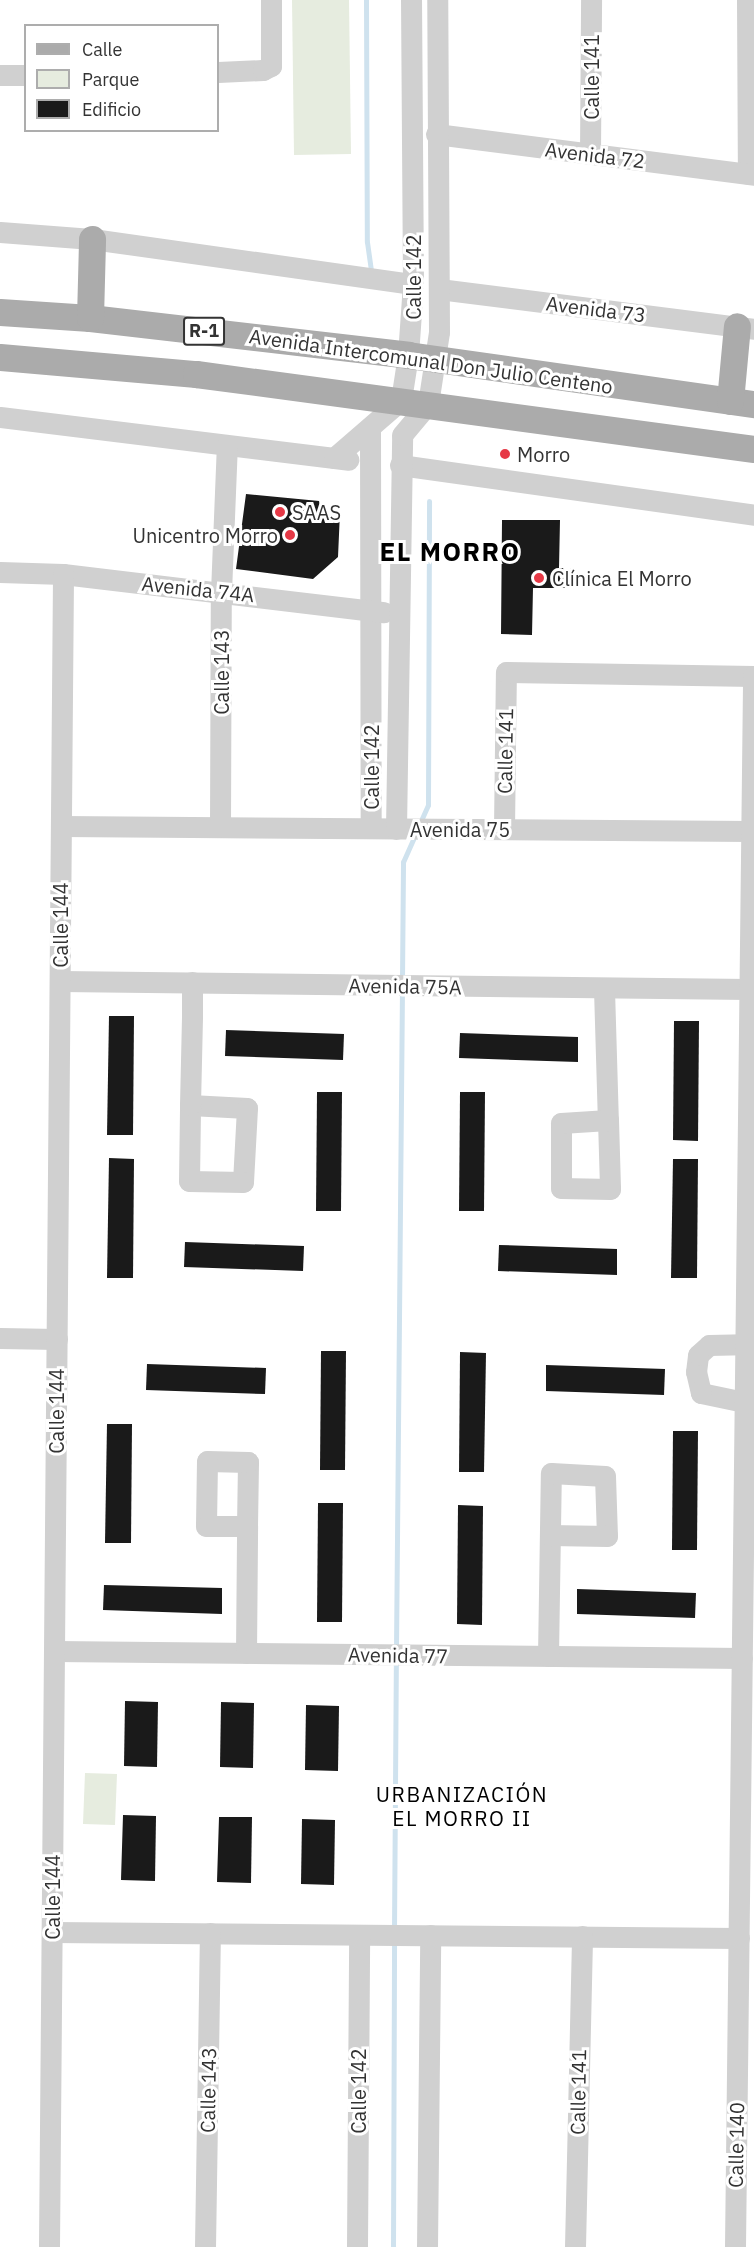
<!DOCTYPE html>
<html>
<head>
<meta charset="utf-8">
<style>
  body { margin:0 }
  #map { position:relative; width:754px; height:2247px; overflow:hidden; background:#fff; font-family:"IBM Plex Sans",sans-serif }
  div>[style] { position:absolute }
  .green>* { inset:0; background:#e6ecdf }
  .stream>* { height:5px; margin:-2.5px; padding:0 2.5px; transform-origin:2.5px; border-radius:2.5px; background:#cfe2ee }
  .building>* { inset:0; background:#1a1a1a }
  .minor>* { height:21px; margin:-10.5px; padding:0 10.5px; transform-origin:10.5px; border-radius:10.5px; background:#d0d0d0 }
  .major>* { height:27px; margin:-13.5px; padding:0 13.5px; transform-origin:13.5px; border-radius:13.5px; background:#ababab }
  .dots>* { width:16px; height:16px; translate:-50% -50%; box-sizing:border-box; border:3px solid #fff; border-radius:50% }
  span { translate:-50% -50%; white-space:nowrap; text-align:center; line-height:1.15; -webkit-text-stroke:6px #fff; paint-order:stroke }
  .shield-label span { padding:2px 4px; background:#fff; border:2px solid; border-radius:4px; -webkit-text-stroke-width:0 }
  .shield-label { font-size:18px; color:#333; font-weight:700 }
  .street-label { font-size:20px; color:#333 }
  .poi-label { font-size:20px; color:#333 }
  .left { translate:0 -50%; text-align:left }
  .right { translate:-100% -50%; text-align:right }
  .neighbourhood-label { font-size:21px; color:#000; letter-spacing:1.5px }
  .district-label { font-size:26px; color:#000; font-weight:700; letter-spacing:1.5px }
  .legend { position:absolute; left:24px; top:24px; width:195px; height:108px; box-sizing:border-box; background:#fff; border:2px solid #adadad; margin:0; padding:8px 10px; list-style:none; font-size:18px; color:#333 }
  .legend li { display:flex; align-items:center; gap:12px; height:30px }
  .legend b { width:30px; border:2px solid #adadad }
</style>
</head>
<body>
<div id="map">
  <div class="green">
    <div style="clip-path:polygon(292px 0,349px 0,351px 154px,294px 155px)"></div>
    <div style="clip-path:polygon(85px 1773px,117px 1774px,115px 1825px,83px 1824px)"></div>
  </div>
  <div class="stream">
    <div style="left:366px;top:0;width:242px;rotate:89.8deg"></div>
    <div style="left:367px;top:242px;width:27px;rotate:82deg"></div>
    <div style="left:419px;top:825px;width:22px;rotate:-66deg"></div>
    <div style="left:428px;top:805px;width:304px;rotate:-89.8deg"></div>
    <div style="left:402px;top:980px;width:118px;rotate:-89.5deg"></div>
    <div style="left:403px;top:862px;width:32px;rotate:-66deg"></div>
    <div style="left:396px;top:1649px;width:660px;rotate:-89.48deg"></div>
    <div style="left:394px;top:1931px;width:273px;rotate:-89.6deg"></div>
    <div style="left:393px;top:2247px;width:307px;rotate:-89.8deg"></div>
  </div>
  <div class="building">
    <div style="clip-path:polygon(246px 494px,319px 501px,321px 510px,340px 512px,338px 557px,313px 579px,236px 569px)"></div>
    <div style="clip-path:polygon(502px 520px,560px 520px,559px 568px,576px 568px,576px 588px,533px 588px,532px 635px,501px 634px)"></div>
    <div style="clip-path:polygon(109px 1016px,134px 1016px,133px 1135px,107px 1135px)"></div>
    <div style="clip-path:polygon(674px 1021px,699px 1021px,698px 1141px,673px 1140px)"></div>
    <div style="clip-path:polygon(226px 1030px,344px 1034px,343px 1060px,225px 1056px)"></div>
    <div style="clip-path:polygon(460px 1033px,578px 1037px,578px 1062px,459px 1058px)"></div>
    <div style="clip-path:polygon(317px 1092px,342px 1092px,341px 1211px,316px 1211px)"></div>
    <div style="clip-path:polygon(460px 1092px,485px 1092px,484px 1211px,459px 1211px)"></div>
    <div style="clip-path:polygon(109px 1158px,134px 1159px,133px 1278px,107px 1278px)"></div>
    <div style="clip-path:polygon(673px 1159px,698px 1159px,697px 1278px,671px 1278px)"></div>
    <div style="clip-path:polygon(185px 1242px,304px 1246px,303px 1271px,184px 1267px)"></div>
    <div style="clip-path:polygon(499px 1245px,617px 1249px,617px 1275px,498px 1271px)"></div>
    <div style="clip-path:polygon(321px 1351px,346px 1351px,345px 1470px,320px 1470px)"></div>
    <div style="clip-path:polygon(460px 1352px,486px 1353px,484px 1472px,459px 1472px)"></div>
    <div style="clip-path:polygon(147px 1364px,266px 1368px,265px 1394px,146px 1390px)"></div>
    <div style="clip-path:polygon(546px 1365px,665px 1369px,664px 1395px,546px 1391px)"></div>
    <div style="clip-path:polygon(107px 1424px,132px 1424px,131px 1543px,105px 1543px)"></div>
    <div style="clip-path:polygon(673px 1431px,698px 1431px,697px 1550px,672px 1550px)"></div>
    <div style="clip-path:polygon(318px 1503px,343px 1503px,342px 1622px,317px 1622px)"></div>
    <div style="clip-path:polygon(458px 1505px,483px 1506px,482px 1625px,457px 1624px)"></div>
    <div style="clip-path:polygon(104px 1585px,222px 1588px,222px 1614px,103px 1610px)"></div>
    <div style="clip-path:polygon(577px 1589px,696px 1593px,695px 1618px,577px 1614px)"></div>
    <div style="clip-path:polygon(125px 1701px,158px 1702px,157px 1767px,124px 1766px)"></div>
    <div style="clip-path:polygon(221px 1702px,254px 1703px,253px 1768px,220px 1767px)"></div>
    <div style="clip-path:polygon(306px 1705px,339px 1706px,338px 1771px,305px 1770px)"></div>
    <div style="clip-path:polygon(123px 1815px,156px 1816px,155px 1881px,121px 1880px)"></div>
    <div style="clip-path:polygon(219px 1817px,252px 1817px,251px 1883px,217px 1882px)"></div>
    <div style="clip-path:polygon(302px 1819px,335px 1820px,334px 1885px,301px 1884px)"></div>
  </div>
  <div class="minor">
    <div style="left:747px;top:0;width:174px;rotate:89.7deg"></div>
    <div style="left:218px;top:72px;width:45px;rotate:-2.5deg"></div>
    <div style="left:263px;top:70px;width:9px;rotate:-27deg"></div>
    <div style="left:271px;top:66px;width:66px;rotate:-90deg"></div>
    <div style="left:0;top:75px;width:26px"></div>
    <div style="left:436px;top:134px;width:321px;rotate:7.3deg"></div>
    <div style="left:590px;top:154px;width:154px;rotate:-89.6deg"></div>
    <div style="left:0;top:232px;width:92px;rotate:4.4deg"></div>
    <div style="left:92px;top:239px;width:324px;rotate:8deg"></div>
    <div style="left:439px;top:289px;width:318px;rotate:7.2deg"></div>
    <div style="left:0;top:417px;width:351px;rotate:7deg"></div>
    <div style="left:370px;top:430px;width:398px;rotate:89.9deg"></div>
    <div style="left:334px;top:458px;width:89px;rotate:-40.9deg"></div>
    <div style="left:401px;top:400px;width:46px;rotate:-81.2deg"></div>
    <div style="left:408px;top:355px;width:71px;rotate:-86deg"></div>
    <div style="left:413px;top:284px;width:284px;rotate:-90.4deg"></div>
    <div style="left:400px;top:465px;width:358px;rotate:8deg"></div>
    <div style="left:0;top:572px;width:63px;rotate:1.8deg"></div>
    <div style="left:63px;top:574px;width:323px;rotate:6.8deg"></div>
    <div style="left:61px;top:826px;width:690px;rotate:0.42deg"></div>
    <div style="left:220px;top:827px;width:235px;rotate:-89.8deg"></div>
    <div style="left:221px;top:592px;width:147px;rotate:-87.7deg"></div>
    <div style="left:396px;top:829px;width:394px;rotate:-89.1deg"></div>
    <div style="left:402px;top:435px;width:40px;rotate:-50deg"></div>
    <div style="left:428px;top:404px;width:73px;rotate:-81.3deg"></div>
    <div style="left:439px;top:332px;width:332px;rotate:-90.3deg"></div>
    <div style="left:504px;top:829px;width:157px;rotate:-89.3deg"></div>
    <div style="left:506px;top:672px;width:248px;rotate:0.9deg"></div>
    <div style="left:60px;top:981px;width:689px;rotate:0.67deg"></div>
    <div style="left:604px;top:989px;width:131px;rotate:88.3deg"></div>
    <div style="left:608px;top:1120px;width:69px;rotate:88.3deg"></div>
    <div style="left:610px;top:1189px;width:49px;rotate:-178.8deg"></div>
    <div style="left:561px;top:1188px;width:65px;rotate:-90deg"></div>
    <div style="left:561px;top:1123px;width:47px;rotate:-3.7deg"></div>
    <div style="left:190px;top:1105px;width:57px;rotate:3deg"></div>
    <div style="left:247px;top:1108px;width:74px;rotate:93.1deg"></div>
    <div style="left:243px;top:1182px;width:54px;rotate:-178.9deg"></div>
    <div style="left:189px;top:1181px;width:76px;rotate:-89.2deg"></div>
    <div style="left:190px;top:1105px;width:88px;rotate:-88.7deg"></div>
    <div style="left:192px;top:1017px;width:35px;rotate:-90deg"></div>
    <div style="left:0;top:1338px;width:57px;rotate:1deg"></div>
    <div style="left:744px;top:1402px;width:44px;rotate:-168.2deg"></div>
    <div style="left:701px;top:1393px;width:22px;rotate:-103deg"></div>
    <div style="left:696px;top:1372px;width:17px;rotate:-83deg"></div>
    <div style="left:698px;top:1355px;width:15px;rotate:-42deg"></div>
    <div style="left:709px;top:1345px;width:45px;rotate:-1.3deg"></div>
    <div style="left:54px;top:1651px;width:688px;rotate:0.58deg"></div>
    <div style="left:246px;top:1653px;width:127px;rotate:-89.5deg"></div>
    <div style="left:247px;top:1526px;width:64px;rotate:-89.1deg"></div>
    <div style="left:248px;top:1462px;width:41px;rotate:-178.6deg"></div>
    <div style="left:207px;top:1461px;width:65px;rotate:90.9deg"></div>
    <div style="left:206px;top:1526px;width:41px"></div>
    <div style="left:548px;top:1656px;width:183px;rotate:-89.1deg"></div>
    <div style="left:551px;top:1473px;width:54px;rotate:3.2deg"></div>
    <div style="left:605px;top:1476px;width:60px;rotate:88.1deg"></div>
    <div style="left:607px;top:1536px;width:57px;rotate:-179deg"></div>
    <div style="left:52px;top:1932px;width:687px;rotate:0.5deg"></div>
    <div style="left:49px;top:2247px;width:1673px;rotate:-89.52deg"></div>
    <div style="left:205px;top:2247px;width:314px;rotate:-89.1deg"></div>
    <div style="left:357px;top:2247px;width:312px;rotate:-89.6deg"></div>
    <div style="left:427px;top:2247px;width:312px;rotate:-89.4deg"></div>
    <div style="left:575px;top:2247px;width:311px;rotate:-88.7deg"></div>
    <div style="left:735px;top:2247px;width:1571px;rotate:-89.34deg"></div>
  </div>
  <div class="major">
    <div style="left:0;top:312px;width:90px;rotate:3.8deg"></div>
    <div style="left:90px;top:318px;width:320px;rotate:6.6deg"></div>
    <div style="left:408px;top:355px;width:349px;rotate:8.1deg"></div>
    <div style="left:90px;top:318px;width:79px;rotate:-88.5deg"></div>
    <div style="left:0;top:357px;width:197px;rotate:5deg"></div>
    <div style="left:196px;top:374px;width:563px;rotate:7.66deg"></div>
    <div style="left:730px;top:401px;width:75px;rotate:-84.7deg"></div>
  </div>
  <div class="dots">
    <div style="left:505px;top:454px;background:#e63946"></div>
    <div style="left:280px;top:512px;background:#e63946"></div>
    <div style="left:290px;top:535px;background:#e63946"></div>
    <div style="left:539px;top:578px;background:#e63946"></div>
  </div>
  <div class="shield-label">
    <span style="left:204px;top:331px">R-1</span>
  </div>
  <div class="street-label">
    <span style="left:591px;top:77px;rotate:-90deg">Calle 141</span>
    <span style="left:595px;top:155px;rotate:7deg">Avenida 72</span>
    <span style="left:413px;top:277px;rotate:-90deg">Calle 142</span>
    <span style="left:596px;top:309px;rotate:7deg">Avenida 73</span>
    <span style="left:431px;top:361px;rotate:8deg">Avenida Intercomunal Don Julio Centeno</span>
    <span style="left:198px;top:589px;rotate:6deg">Avenida 74A</span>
    <span style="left:221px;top:672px;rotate:-90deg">Calle 143</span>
    <span style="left:505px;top:751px;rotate:-89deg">Calle 141</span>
    <span style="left:371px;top:767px;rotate:-90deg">Calle 142</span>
    <span style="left:460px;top:829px">Avenida 75</span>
    <span style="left:60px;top:925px;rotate:-90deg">Calle 144</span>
    <span style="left:405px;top:986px;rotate:1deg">Avenida 75A</span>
    <span style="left:56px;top:1411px;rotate:-90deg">Calle 144</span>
    <span style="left:398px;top:1655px;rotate:1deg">Avenida 77</span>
    <span style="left:52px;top:1897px;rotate:-90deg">Calle 144</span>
    <span style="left:208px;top:2090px;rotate:-89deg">Calle 143</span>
    <span style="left:358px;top:2091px;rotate:-90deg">Calle 142</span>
    <span style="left:578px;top:2092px;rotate:-89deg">Calle 141</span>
    <span style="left:736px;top:2145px;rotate:-89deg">Calle 140</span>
  </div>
  <div class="poi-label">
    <span class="left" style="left:517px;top:454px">Morro</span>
    <span class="left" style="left:292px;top:512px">SAAS</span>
    <span class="right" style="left:278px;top:535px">Unicentro Morro</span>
    <span class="left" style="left:552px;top:578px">Clínica El Morro</span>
  </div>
  <div class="neighbourhood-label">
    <span style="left:462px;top:1806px">URBANIZACIÓN<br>EL MORRO II</span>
  </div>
  <div class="district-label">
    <span style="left:450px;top:552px">EL MORRO</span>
  </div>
  <ul class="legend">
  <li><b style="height:8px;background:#ababab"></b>Calle</li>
  <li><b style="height:16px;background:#e6ecdf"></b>Parque</li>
  <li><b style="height:16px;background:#1a1a1a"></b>Edificio</li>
  </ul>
</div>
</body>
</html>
